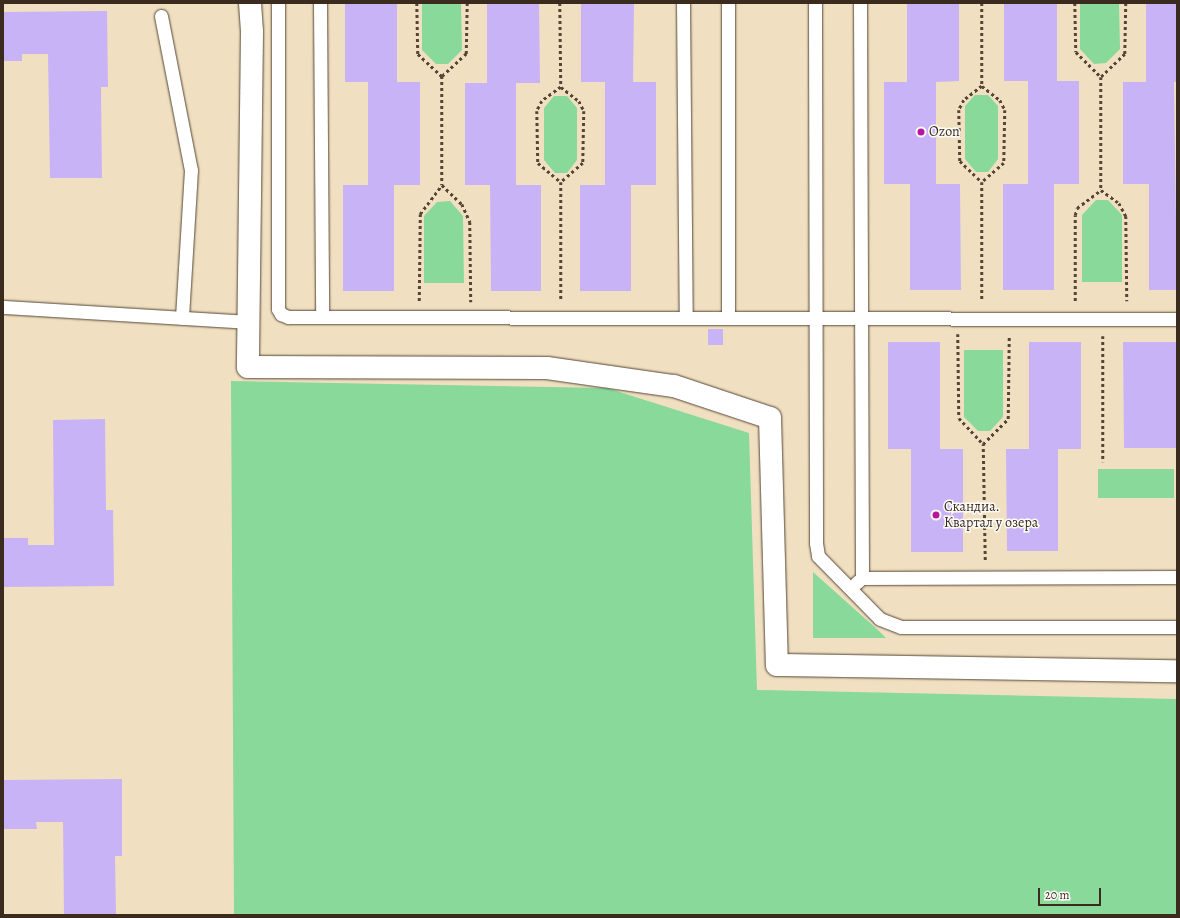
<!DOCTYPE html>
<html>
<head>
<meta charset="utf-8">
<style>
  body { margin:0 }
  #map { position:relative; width:1180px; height:918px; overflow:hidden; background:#f0e0c1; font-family:Alegreya,serif }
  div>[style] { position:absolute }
  .green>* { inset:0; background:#88d99a }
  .building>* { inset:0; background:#c8b3f7 }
  .path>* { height:2.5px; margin-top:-1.25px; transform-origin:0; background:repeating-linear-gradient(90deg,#564536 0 3px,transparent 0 6px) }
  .roads { filter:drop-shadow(0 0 1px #564536) drop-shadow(0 0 1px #564536) }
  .service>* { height:13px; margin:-6.5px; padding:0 6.5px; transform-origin:6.5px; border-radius:6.5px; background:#fff }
  .minor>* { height:22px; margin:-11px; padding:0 11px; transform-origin:11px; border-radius:11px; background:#fff }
  .dots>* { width:11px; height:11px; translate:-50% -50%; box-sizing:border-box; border:2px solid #fdfcf7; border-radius:50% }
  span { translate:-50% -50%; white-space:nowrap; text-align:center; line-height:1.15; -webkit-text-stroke:3px #fdfcf7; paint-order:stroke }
  .poi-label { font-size:14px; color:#3b2a1e }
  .left { translate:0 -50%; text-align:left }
  .frame { position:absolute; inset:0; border:4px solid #3b2a1e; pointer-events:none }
  .scale { position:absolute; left:1038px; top:888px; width:63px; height:18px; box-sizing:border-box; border:2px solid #3b2a1e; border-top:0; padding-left:5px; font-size:12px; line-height:14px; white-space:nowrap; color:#3b2a1e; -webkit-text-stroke:3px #fdfcf7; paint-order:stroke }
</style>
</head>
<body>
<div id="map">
  <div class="green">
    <div style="clip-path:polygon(422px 3px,461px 3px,462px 50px,448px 64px,436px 64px,422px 50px)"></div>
    <div style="clip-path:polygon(1080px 3px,1119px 3px,1120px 49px,1106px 63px,1094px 64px,1080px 49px)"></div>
    <div style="clip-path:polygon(975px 95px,988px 95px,998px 106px,998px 159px,988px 172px,976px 172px,965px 159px,965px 106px)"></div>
    <div style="clip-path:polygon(554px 96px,567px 96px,577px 108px,577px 160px,567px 173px,555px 173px,544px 160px,544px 108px)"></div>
    <div style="clip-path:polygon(1096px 200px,1108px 200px,1122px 215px,1122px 282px,1082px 282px,1082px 215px)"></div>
    <div style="clip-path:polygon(450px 201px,463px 216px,464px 283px,424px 283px,424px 216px,437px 202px)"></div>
    <div style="clip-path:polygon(964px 350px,1003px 350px,1003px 417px,990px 431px,978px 431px,964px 417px)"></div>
    <div style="clip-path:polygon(231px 381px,607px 388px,749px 433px,757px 690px,1177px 699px,1177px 915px,234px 915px)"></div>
    <div style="clip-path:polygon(1098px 469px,1174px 469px,1174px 498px,1098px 498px)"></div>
    <div style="clip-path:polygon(813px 572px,879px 631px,886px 638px,813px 638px)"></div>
  </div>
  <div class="building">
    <div style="clip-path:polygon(345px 3px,397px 3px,397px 82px,420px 82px,420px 185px,394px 185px,394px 291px,343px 291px,343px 185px,368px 185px,368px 82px,345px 82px)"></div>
    <div style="clip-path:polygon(487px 3px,539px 3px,540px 83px,516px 83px,516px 185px,541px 185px,541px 291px,491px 291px,490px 185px,465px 185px,465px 83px,487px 83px)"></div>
    <div style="clip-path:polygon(581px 3px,634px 3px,633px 82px,656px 82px,656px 185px,631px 185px,631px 291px,580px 291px,580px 185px,605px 185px,605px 82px,581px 82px)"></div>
    <div style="clip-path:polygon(907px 3px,959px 3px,959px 81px,936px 82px,936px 184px,960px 184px,961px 290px,910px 290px,910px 184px,884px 184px,884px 82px,907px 82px)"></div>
    <div style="clip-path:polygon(1004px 3px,1057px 3px,1057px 81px,1079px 81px,1079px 184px,1054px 184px,1054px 290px,1003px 290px,1003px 184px,1028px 184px,1028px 81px,1004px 81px)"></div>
    <div style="clip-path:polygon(1146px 3px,1177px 3px,1177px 82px,1174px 82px,1177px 290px,1149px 290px,1149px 184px,1123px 184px,1123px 82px,1146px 82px)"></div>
    <div style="clip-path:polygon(107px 11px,108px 87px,101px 87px,102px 178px,50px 178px,48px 54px,22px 54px,22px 61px,3px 61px,3px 12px)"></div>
    <div style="clip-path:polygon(708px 329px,723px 329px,723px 345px,708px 345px)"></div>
    <div style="clip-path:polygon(888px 342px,940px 342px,940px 449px,963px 449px,963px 552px,911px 552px,911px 449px,888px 449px)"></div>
    <div style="clip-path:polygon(1029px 342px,1081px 342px,1081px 449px,1058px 449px,1058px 551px,1007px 551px,1006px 449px,1029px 449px)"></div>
    <div style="clip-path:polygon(1123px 342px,1176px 342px,1176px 448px,1124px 448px)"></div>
    <div style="clip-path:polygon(105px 419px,106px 510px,113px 510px,114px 586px,3px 587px,3px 538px,28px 538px,28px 545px,54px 545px,53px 420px)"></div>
    <div style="clip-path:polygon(122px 779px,122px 856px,115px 856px,116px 915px,64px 915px,63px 822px,36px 822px,37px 829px,3px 829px,3px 780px)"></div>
  </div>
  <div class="path">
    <div style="left:417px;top:3px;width:51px;rotate:88.9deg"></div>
    <div style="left:418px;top:54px;width:33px;rotate:43deg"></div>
    <div style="left:442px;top:76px;width:109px;rotate:90deg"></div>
    <div style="left:442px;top:185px;width:28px;rotate:44deg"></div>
    <div style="left:462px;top:204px;width:20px;rotate:66deg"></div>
    <div style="left:470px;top:222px;width:80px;rotate:89.3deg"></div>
    <div style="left:560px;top:3px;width:84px;rotate:89.3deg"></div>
    <div style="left:561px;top:87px;width:24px;rotate:144deg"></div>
    <div style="left:542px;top:101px;width:11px;rotate:117deg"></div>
    <div style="left:537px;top:111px;width:52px;rotate:88.9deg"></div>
    <div style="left:538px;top:163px;width:30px;rotate:40deg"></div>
    <div style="left:982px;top:3px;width:83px;rotate:90deg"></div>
    <div style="left:982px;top:86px;width:23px;rotate:142deg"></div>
    <div style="left:964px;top:100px;width:11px;rotate:117deg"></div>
    <div style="left:959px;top:110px;width:51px;rotate:88.9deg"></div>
    <div style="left:960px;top:161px;width:30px;rotate:44deg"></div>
    <div style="left:982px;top:182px;width:119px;rotate:90deg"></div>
    <div style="left:1075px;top:3px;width:49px;rotate:88.8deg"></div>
    <div style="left:1076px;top:52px;width:35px;rotate:45deg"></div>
    <div style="left:1126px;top:3px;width:51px;rotate:91.1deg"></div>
    <div style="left:1125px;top:54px;width:33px;rotate:136deg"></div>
    <div style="left:1101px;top:77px;width:113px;rotate:90deg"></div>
    <div style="left:1101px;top:190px;width:22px;rotate:36deg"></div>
    <div style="left:1119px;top:203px;width:15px;rotate:62deg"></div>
    <div style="left:1126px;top:216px;width:85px;rotate:89.3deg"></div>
    <div style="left:442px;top:76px;width:33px;rotate:-43deg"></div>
    <div style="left:466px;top:54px;width:51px;rotate:-88.9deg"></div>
    <div style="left:982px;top:86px;width:23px;rotate:38deg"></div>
    <div style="left:1000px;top:100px;width:11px;rotate:63deg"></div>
    <div style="left:1005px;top:110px;width:53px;rotate:91.1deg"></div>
    <div style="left:1004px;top:163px;width:29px;rotate:139deg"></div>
    <div style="left:561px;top:87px;width:23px;rotate:38deg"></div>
    <div style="left:579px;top:101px;width:11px;rotate:63deg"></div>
    <div style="left:584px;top:111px;width:52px;rotate:91.1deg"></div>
    <div style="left:583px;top:163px;width:29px;rotate:139deg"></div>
    <div style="left:561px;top:182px;width:119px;rotate:90deg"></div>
    <div style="left:419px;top:301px;width:87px;rotate:-89.3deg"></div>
    <div style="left:420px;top:214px;width:36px;rotate:-53deg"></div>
    <div style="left:1075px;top:301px;width:86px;rotate:-90deg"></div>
    <div style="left:1075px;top:215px;width:7px;rotate:-74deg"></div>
    <div style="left:1077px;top:208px;width:30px;rotate:-37deg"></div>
    <div style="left:958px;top:334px;width:84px;rotate:89.3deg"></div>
    <div style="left:959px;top:418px;width:35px;rotate:47deg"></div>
    <div style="left:1103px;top:336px;width:126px;rotate:90deg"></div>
    <div style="left:985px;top:560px;width:116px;rotate:-91deg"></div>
    <div style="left:983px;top:444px;width:35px;rotate:-45deg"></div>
    <div style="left:1008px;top:419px;width:83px;rotate:-89.3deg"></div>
  </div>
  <div class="roads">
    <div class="service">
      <div style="left:278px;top:3px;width:306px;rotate:90deg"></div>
      <div style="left:278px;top:309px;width:6px;rotate:59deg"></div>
      <div style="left:281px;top:314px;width:8px;rotate:23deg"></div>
      <div style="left:288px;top:317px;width:889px;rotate:0.13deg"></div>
      <div style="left:320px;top:3px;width:314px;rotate:89.6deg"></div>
      <div style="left:683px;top:3px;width:315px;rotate:89.5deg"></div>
      <div style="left:728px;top:3px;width:315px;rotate:90deg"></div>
      <div style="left:815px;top:3px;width:540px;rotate:89.89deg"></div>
      <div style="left:816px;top:543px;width:13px;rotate:81deg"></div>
      <div style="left:818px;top:556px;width:88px;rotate:45.5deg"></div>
      <div style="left:880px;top:619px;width:22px;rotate:21deg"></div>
      <div style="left:901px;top:627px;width:276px"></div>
      <div style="left:860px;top:3px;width:575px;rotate:89.8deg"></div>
      <div style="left:161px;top:16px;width:157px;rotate:79deg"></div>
      <div style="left:191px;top:170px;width:148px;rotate:93.5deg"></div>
      <div style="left:3px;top:307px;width:245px;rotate:3.5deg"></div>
      <div style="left:856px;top:583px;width:8px;rotate:-40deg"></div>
      <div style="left:862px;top:578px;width:315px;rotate:-0.2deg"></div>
    </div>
    <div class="minor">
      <div style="left:250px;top:3px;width:28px;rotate:86deg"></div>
      <div style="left:252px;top:31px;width:336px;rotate:90.7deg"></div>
      <div style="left:248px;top:367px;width:299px;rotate:0.2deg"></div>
      <div style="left:547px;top:368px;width:128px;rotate:8.1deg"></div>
      <div style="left:674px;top:386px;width:101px;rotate:18.4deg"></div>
      <div style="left:770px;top:418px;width:247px;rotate:88.4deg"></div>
      <div style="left:777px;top:665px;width:400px;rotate:0.9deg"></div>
    </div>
  </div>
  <div class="dots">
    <div style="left:921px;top:132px;background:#b5179e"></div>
    <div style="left:936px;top:515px;background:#b5179e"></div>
  </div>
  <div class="poi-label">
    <span class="left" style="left:929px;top:132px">Ozon</span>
    <span class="left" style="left:944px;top:515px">Скандиа.<br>Квартал у озера</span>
  </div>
  <div class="frame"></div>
  <div class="scale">20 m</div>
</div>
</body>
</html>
